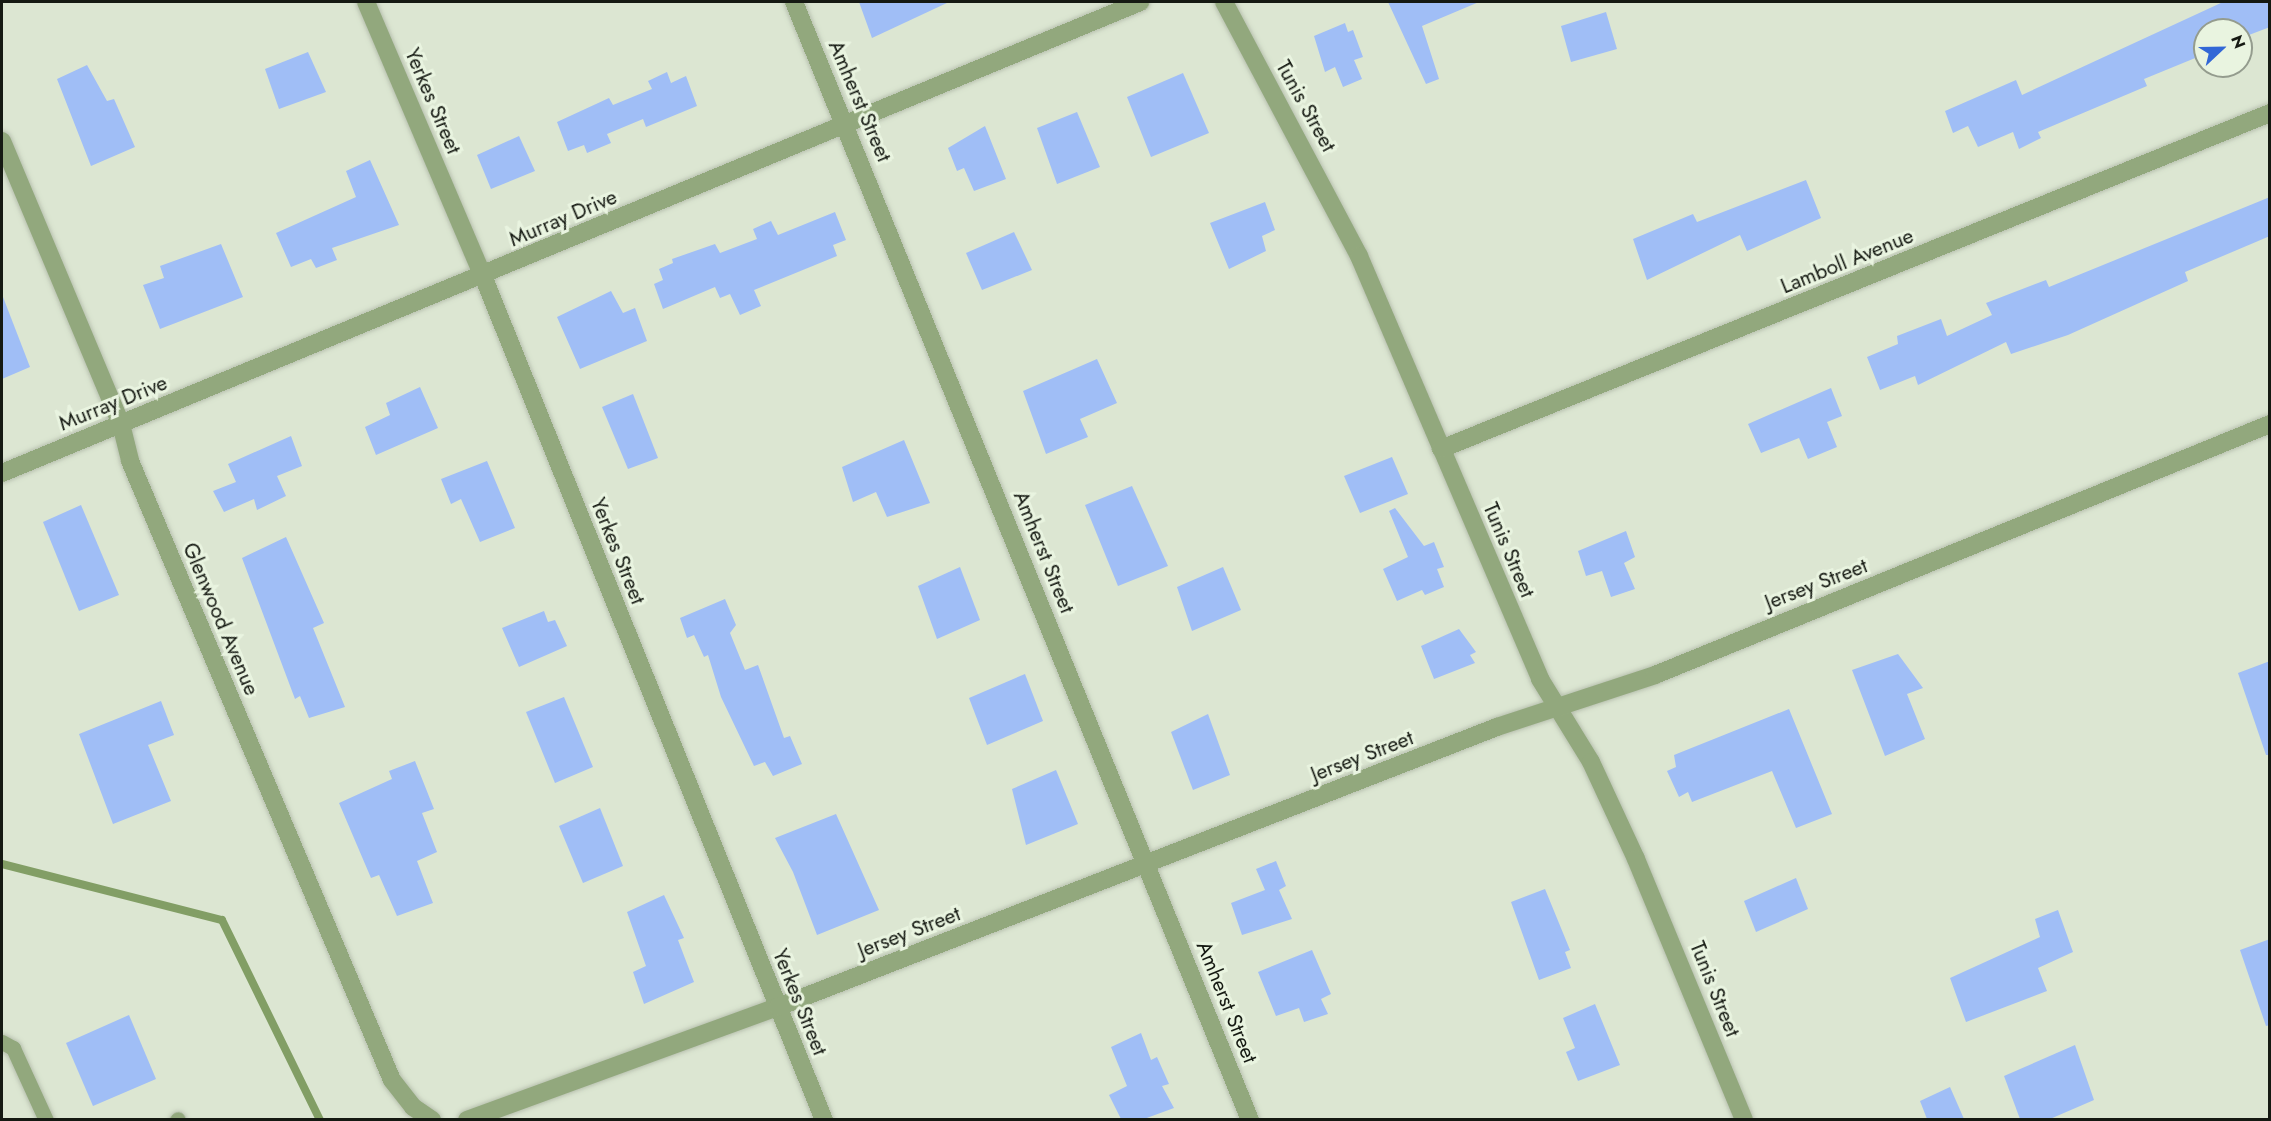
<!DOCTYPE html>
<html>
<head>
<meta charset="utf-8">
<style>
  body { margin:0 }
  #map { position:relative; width:2271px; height:1121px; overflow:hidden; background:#dce6d2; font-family:Jost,sans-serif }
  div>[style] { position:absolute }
  .stream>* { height:8px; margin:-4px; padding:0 4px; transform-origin:4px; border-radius:4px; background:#829e65 }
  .building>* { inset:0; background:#a0bef6 }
  .roads { filter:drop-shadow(0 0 2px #b8c1af) drop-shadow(0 0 2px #b8c1af) }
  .service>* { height:15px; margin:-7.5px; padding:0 7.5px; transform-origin:7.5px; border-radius:7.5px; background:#92a87d }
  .minor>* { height:18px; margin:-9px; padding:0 9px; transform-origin:9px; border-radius:9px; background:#92a87d }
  span { translate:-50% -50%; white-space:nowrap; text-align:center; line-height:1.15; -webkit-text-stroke:6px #e9f4e0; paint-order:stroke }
  .street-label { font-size:21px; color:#151912 }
  .frame { position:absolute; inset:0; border:3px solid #151912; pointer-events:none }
  .north { position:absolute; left:2193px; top:18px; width:60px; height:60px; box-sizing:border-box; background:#e9f4e0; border:2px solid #949c8e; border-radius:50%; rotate:68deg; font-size:16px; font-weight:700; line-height:24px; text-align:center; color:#151912 }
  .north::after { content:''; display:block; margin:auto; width:21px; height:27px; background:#3267d6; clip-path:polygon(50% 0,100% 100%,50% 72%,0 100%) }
</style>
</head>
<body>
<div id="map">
  <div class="stream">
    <div style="left:2px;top:864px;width:227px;rotate:14.3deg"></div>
    <div style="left:222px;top:920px;width:223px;rotate:63.9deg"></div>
  </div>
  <div class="building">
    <div style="clip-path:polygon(859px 2px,949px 2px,872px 38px)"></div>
    <div style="clip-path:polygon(1388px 2px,1479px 2px,1422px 26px,1439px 79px,1426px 84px)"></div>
    <div style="clip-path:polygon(2223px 2px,2270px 2px,2270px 27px,2241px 38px,2241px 30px,2205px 30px,2205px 54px,2144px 79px,2147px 86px,2038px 132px,2041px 138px,2019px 149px,2013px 132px,1978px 147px,1968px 126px,1953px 133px,1945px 111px,2016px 80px,2022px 95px)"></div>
    <div style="clip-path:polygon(1606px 12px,1617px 49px,1571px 62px,1561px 26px)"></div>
    <div style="clip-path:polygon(1345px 23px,1348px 32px,1353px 30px,1363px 57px,1354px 60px,1362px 79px,1343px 87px,1335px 67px,1325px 72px,1314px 36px)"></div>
    <div style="clip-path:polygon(308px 52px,326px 92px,279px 109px,265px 69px)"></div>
    <div style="clip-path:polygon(87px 65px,107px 101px,114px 99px,135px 147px,91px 166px,57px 79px)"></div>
    <div style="clip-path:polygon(667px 72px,671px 83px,686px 76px,697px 106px,646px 127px,643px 119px,607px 134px,611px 143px,587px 153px,584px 145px,568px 151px,557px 122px,609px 98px,613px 105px,652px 89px,648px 81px)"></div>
    <div style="clip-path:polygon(1183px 73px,1209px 133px,1151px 157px,1127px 97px)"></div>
    <div style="clip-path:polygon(1077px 112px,1100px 167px,1057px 184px,1037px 128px)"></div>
    <div style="clip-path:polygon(985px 126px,1006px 179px,974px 191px,964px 168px,957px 171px,948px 148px)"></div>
    <div style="clip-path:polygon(519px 136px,535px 171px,491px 189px,477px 155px)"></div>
    <div style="clip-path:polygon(370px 160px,399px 225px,332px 248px,337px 260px,316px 268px,311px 259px,291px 267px,276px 233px,356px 197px,346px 171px)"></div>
    <div style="clip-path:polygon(1806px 180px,1821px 218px,1747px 251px,1740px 235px,1647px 280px,1633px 239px,1693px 214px,1697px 222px)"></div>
    <div style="clip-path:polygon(2270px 197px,2270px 236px,2185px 272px,2188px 281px,2068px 335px,2011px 354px,2006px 342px,1918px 385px,1915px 376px,1880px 390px,1867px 357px,1898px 344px,1897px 336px,1941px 319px,1947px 336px,1992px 315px,1986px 303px,2046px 280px,2049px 287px)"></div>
    <div style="clip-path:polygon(1265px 202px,1275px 230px,1262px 236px,1266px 251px,1229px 269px,1210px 223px)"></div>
    <div style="clip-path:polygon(835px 212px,846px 240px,833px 245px,837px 256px,754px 290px,761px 306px,740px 315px,730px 294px,720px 298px,715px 287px,663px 309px,654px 284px,663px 280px,659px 269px,673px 263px,672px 259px,715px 244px,720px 253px,757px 239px,753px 229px,771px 221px,778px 235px)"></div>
    <div style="clip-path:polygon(1014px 232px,1032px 270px,982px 290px,966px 253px)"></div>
    <div style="clip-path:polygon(221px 244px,243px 297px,160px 329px,143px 285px,164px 278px,160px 266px)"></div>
    <div style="clip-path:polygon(611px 291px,623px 313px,635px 308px,647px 341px,580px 369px,557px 317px)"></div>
    <div style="clip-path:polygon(3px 297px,30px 367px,2px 379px,2px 298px)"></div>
    <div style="clip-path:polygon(1097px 359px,1117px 403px,1080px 419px,1088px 437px,1046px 454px,1023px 391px)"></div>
    <div style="clip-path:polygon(420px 387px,438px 428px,376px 455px,365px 427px,390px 415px,386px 403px)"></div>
    <div style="clip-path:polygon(1831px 388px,1842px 416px,1827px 422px,1837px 447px,1808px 459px,1799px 438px,1761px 453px,1748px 424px)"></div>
    <div style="clip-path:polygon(633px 394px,658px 458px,628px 469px,602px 407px)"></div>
    <div style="clip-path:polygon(291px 436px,302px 466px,277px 476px,286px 496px,257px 510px,254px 499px,224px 512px,213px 491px,236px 482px,228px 464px)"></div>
    <div style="clip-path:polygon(904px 440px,930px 503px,887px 517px,876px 492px,853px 502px,842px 467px)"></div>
    <div style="clip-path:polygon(1392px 457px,1408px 494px,1360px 513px,1344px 476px)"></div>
    <div style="clip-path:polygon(487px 461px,515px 528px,480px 542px,461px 499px,451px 504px,441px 479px)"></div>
    <div style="clip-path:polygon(1132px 486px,1168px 566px,1118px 586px,1085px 505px)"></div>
    <div style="clip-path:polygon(81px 505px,119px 595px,79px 611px,43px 522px)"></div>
    <div style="clip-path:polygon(1395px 508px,1424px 546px,1434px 542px,1444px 567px,1437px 569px,1444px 587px,1425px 595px,1422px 590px,1397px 601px,1383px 569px,1408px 557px,1389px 511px)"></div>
    <div style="clip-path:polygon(1626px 531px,1635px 557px,1624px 563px,1635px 589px,1611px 597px,1602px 571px,1586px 576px,1578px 551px)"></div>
    <div style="clip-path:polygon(286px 537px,324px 623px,313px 628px,345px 707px,309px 718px,300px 696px,295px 699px,242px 558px)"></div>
    <div style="clip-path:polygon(960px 567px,980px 620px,937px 639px,918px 586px)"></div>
    <div style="clip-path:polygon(1223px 567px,1241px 610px,1192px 631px,1177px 587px)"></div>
    <div style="clip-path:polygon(725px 599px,736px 625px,730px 633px,745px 670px,758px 665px,784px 738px,790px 736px,802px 764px,773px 776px,765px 762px,754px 766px,721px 697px,708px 655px,704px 657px,694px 635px,687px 638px,680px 618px)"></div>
    <div style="clip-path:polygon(544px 611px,548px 622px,555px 620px,567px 646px,519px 667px,502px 628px)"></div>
    <div style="clip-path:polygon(1459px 629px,1476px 652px,1470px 655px,1475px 663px,1434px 679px,1421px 646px)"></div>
    <div style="clip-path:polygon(1898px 654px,1923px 688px,1907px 694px,1925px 739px,1885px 756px,1852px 670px)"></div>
    <div style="clip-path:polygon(2270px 661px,2270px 755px,2266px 755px,2238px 673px)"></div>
    <div style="clip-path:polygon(1025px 674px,1043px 721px,987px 745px,969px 698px)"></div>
    <div style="clip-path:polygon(564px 697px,593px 767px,555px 783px,526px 712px)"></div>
    <div style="clip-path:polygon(161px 701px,174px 735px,148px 745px,171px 801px,113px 824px,79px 734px)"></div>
    <div style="clip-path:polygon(1789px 709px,1832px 814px,1796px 828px,1772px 771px,1692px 802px,1688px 792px,1679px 797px,1667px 771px,1676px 767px,1674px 755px)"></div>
    <div style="clip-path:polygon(1208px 714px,1230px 775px,1193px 790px,1171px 732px)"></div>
    <div style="clip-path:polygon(415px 761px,434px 809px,422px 813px,437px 852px,417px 861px,433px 903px,397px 916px,379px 875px,371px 878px,339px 803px,392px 779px,389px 771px)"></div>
    <div style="clip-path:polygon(1056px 770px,1078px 824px,1026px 845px,1012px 789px)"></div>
    <div style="clip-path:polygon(600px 808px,623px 866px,583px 883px,559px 826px)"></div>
    <div style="clip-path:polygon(836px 814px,879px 910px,817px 935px,793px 872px,775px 838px)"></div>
    <div style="clip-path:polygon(1276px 861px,1286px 886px,1279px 890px,1292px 919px,1242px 935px,1231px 903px,1265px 890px,1256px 869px)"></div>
    <div style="clip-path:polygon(1796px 878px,1808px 909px,1756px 932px,1744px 901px)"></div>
    <div style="clip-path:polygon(1545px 889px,1570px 950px,1565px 952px,1571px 968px,1539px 980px,1511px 902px)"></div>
    <div style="clip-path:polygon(664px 895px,684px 938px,678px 940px,694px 982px,644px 1004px,633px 972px,646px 966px,627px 912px)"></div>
    <div style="clip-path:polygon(2058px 910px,2073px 952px,2038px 968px,2047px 991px,1966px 1022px,1950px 978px,2040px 937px,2035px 919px)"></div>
    <div style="clip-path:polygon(2270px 939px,2270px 1025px,2266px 1026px,2240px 950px)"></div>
    <div style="clip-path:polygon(1312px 950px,1331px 994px,1321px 999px,1328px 1014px,1304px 1022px,1299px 1008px,1276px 1016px,1258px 972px)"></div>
    <div style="clip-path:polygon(1595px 1004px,1620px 1065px,1578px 1081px,1566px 1052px,1575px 1048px,1563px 1018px)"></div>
    <div style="clip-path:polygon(129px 1015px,156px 1079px,93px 1106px,66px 1043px)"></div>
    <div style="clip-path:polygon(1141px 1033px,1151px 1060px,1157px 1057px,1169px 1084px,1162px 1086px,1174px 1108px,1144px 1119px,1121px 1119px,1109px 1095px,1127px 1086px,1111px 1047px)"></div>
    <div style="clip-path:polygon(2075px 1045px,2094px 1100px,2050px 1119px,2020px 1119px,2004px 1076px)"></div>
    <div style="clip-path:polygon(1950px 1087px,1964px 1119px,1927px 1119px,1920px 1101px)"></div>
  </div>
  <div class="roads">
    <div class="service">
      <div style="left:2px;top:1042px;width:13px;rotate:29deg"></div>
      <div style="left:13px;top:1048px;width:79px;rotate:65.4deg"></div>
      <div style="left:177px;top:1120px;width:1px;rotate:-45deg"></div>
    </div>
    <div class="minor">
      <div style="left:366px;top:2px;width:298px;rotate:66.9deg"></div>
      <div style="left:483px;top:276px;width:910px;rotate:68deg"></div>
      <div style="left:794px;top:2px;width:1207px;rotate:67.81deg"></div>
      <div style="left:1224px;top:2px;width:288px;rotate:62deg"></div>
      <div style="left:1359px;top:256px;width:460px;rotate:66.8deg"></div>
      <div style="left:1540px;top:679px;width:97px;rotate:58.4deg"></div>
      <div style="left:1591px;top:762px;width:107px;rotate:65.1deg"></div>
      <div style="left:1636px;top:859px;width:282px;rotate:67.5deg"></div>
      <div style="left:2px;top:141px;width:307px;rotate:67.2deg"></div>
      <div style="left:121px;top:424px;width:38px;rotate:76deg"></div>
      <div style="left:130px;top:461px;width:672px;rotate:67.06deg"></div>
      <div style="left:392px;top:1080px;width:34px;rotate:52deg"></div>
      <div style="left:413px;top:1107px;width:23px;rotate:34deg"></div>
      <div style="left:1441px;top:449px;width:895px;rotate:-22.06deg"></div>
      <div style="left:2px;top:473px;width:1232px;rotate:-22.48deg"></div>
      <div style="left:467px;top:1120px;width:331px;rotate:-20deg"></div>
      <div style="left:778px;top:1007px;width:772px;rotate:-21.28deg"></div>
      <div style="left:1497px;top:727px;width:166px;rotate:-18.2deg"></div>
      <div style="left:1655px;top:675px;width:664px;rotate:-22.2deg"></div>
    </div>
  </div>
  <div class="street-label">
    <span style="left:433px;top:101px;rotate:67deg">Yerkes Street</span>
    <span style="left:860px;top:101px;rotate:67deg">Amherst Street</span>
    <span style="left:1306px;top:106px;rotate:61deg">Tunis Street</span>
    <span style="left:563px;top:218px;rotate:-23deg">Murray Drive</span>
    <span style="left:1847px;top:261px;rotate:-22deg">Lamboll Avenue</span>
    <span style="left:113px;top:403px;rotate:-22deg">Murray Drive</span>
    <span style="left:1509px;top:550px;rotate:67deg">Tunis Street</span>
    <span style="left:618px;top:551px;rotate:68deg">Yerkes Street</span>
    <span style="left:1044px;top:552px;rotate:68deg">Amherst Street</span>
    <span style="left:1816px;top:584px;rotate:-21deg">Jersey Street</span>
    <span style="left:221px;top:619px;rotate:67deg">Glenwood Avenue</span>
    <span style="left:1362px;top:756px;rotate:-21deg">Jersey Street</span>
    <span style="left:909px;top:932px;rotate:-21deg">Jersey Street</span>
    <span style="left:1715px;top:989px;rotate:68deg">Tunis Street</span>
    <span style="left:800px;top:1002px;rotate:68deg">Yerkes Street</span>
    <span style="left:1227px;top:1002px;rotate:68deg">Amherst Street</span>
  </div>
  <div class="frame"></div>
  <div class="north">N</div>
</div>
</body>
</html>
